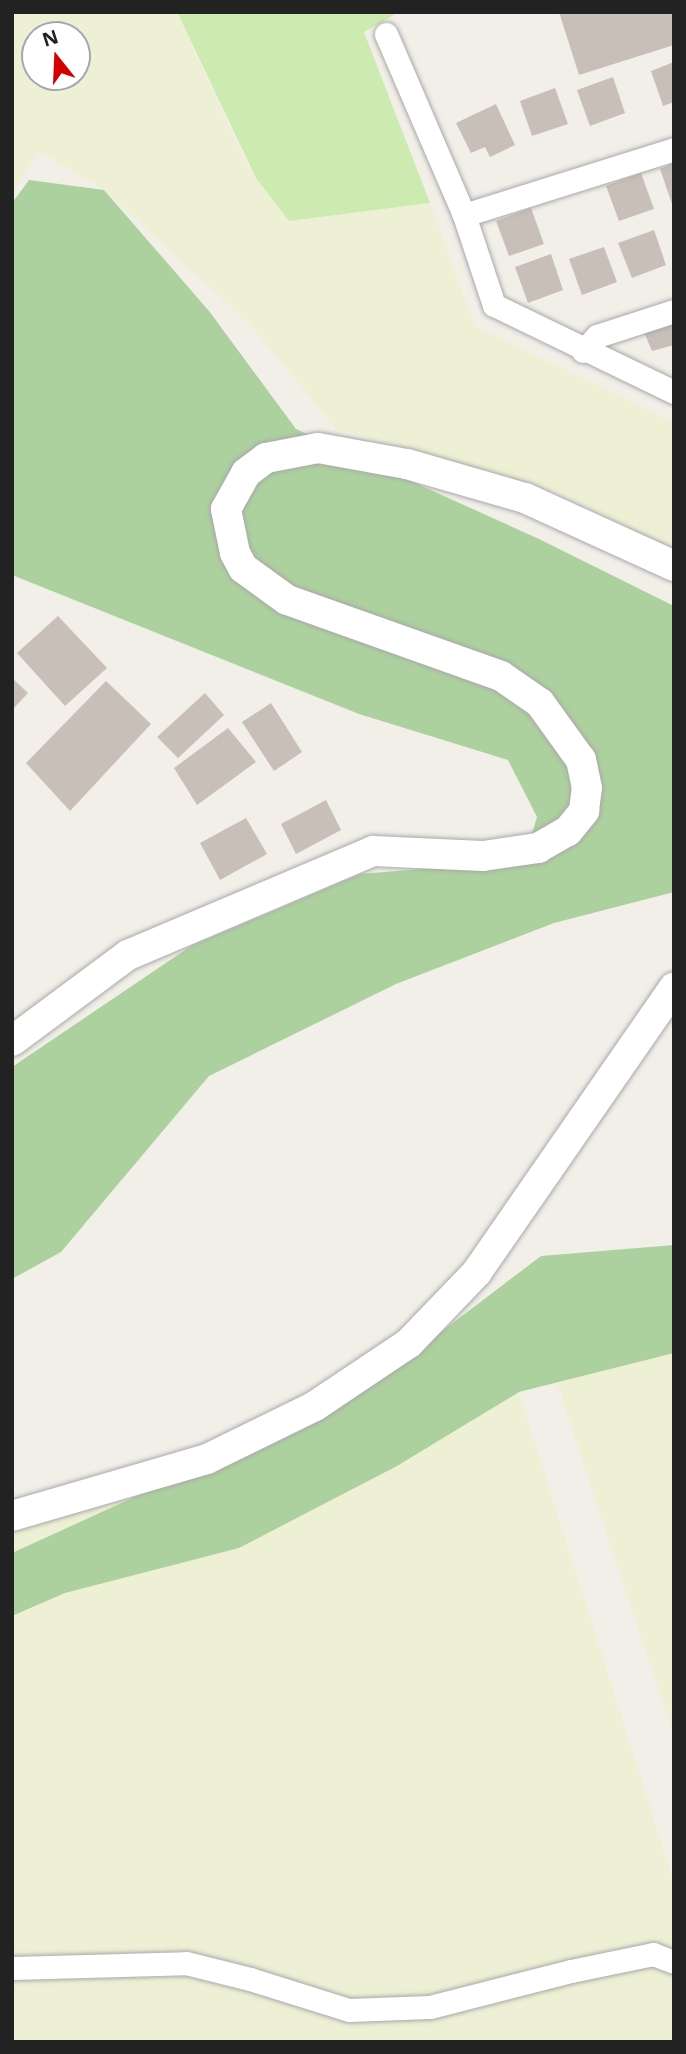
<!DOCTYPE html>
<html>
<head>
<meta charset="utf-8">
<style>
  body { margin:0 }
  #map { position:relative; width:686px; height:2054px; overflow:hidden; background:#f2efe9; font-family:"Noto Sans",sans-serif }
  div>[style] { position:absolute }
  .farmland>* { inset:0; background:#eef0d5 }
  .grass>* { inset:0; background:#cdebb0 }
  .forest>* { inset:0; background:#add19e }
  .building>* { inset:0; background:#c7bfb8 }
  .roads { filter:drop-shadow(0 0 2px #a9a9a9) drop-shadow(0 0 2px #a9a9a9) }
  .minor>* { height:23px; margin:-11.5px; padding:0 11.5px; transform-origin:11.5px; border-radius:11.5px; background:#fff }
  .tertiary>* { height:30px; margin:-15px; padding:0 15px; transform-origin:15px; border-radius:15px; background:#fff }
  span { translate:-50% -50%; white-space:nowrap; text-align:center; line-height:1.15; -webkit-text-stroke:5px #fff; paint-order:stroke }
  .frame { position:absolute; inset:0; border:14px solid #222; pointer-events:none }
  .north { position:absolute; left:21px; top:21px; width:70px; height:70px; box-sizing:border-box; background:#fff; border:2px solid #a7a7a7; border-radius:50%; rotate:342deg; font-size:19px; font-weight:700; line-height:28px; text-align:center; color:#222 }
  .north::after { content:''; display:block; margin:auto; width:24px; height:32px; background:#d40000; clip-path:polygon(50% 0,100% 100%,50% 72%,0 100%) }
</style>
</head>
<body>
<div id="map">
  <div class="farmland">
    <div style="clip-path:polygon(evenodd,12px 12px,176px 12px,250px 170px,289px 221px,430px 203px,475px 326px,674px 422px,674px 551px,556px 491px,336px 429px,252px 327px,104px 190px,39px 151px,12px 194px,12px 12px,35px 35px,77px 35px,77px 77px,35px 77px,35px 35px)"></div>
    <div style="clip-path:polygon(674px 1349px,674px 1738px,557px 1383px)"></div>
    <div style="clip-path:polygon(519px 1392px,674px 1882px,674px 2042px,12px 2042px,12px 1529px)"></div>
  </div>
  <div class="grass">
    <div style="clip-path:polygon(177px 12px,399px 12px,364px 32px,430px 203px,289px 221px,256px 178px)"></div>
  </div>
  <div class="forest">
    <div style="clip-path:polygon(29px 180px,104px 190px,209px 311px,296px 429px,539px 539px,674px 606px,674px 892px,554px 923px,396px 984px,209px 1076px,61px 1252px,12px 1279px,12px 1067px,191px 946px,360px 874px,524px 861px,537px 817px,508px 760px,359px 714px,12px 575px,12px 203px)"></div>
    <div style="clip-path:polygon(674px 1245px,674px 1353px,519px 1392px,397px 1466px,239px 1548px,65px 1593px,12px 1616px,12px 1553px,358px 1395px,541px 1256px)"></div>
  </div>
  <div class="building">
    <div style="clip-path:polygon(559px 12px,674px 12px,674px 45px,579px 75px)"></div>
    <div style="clip-path:polygon(674px 62px,674px 102px,663px 106px,651px 71px)"></div>
    <div style="clip-path:polygon(613px 77px,625px 113px,590px 126px,577px 90px)"></div>
    <div style="clip-path:polygon(555px 88px,568px 124px,532px 136px,520px 101px)"></div>
    <div style="clip-path:polygon(496px 104px,515px 145px,490px 157px,485px 147px,471px 153px,456px 123px)"></div>
    <div style="clip-path:polygon(674px 163px,674px 207px,673px 207px,660px 169px)"></div>
    <div style="clip-path:polygon(641px 173px,654px 209px,619px 221px,606px 186px)"></div>
    <div style="clip-path:polygon(531px 208px,544px 244px,509px 256px,496px 221px)"></div>
    <div style="clip-path:polygon(654px 230px,666px 265px,632px 278px,618px 243px)"></div>
    <div style="clip-path:polygon(604px 247px,617px 282px,582px 295px,569px 259px)"></div>
    <div style="clip-path:polygon(551px 254px,563px 290px,528px 303px,515px 267px)"></div>
    <div style="clip-path:polygon(674px 318px,674px 345px,652px 351px,643px 330px)"></div>
    <div style="clip-path:polygon(58px 616px,107px 668px,65px 706px,17px 653px)"></div>
    <div style="clip-path:polygon(12px 678px,28px 693px,12px 710px)"></div>
    <div style="clip-path:polygon(106px 681px,151px 724px,70px 811px,26px 763px)"></div>
    <div style="clip-path:polygon(205px 693px,224px 715px,178px 758px,157px 737px)"></div>
    <div style="clip-path:polygon(271px 703px,302px 752px,274px 771px,242px 722px)"></div>
    <div style="clip-path:polygon(228px 728px,256px 762px,197px 805px,174px 768px)"></div>
    <div style="clip-path:polygon(326px 800px,341px 830px,296px 854px,281px 824px)"></div>
    <div style="clip-path:polygon(246px 818px,267px 854px,220px 880px,200px 843px)"></div>
  </div>
  <div class="roads">
    <div class="minor">
      <div style="left:386px;top:34px;width:197px;rotate:66.7deg"></div>
      <div style="left:464px;top:215px;width:95px;rotate:71.6deg"></div>
      <div style="left:494px;top:305px;width:200px;rotate:25.8deg"></div>
      <div style="left:464px;top:215px;width:220px;rotate:-17.4deg"></div>
      <div style="left:583px;top:351px;width:21px;rotate:-47deg"></div>
      <div style="left:597px;top:336px;width:81px;rotate:-18deg"></div>
      <div style="left:12px;top:1968px;width:174px;rotate:-1.6deg"></div>
      <div style="left:186px;top:1963px;width:66px;rotate:14deg"></div>
      <div style="left:250px;top:1979px;width:104px;rotate:17.4deg"></div>
      <div style="left:349px;top:2010px;width:81px;rotate:-2.1deg"></div>
      <div style="left:430px;top:2007px;width:146px;rotate:-14.3deg"></div>
      <div style="left:571px;top:1971px;width:84px;rotate:-11.7deg"></div>
      <div style="left:653px;top:1954px;width:22px;rotate:21deg"></div>
    </div>
    <div class="tertiary">
      <div style="left:12px;top:1041px;width:144px;rotate:-36.6deg"></div>
      <div style="left:128px;top:955px;width:266px;rotate:-23deg"></div>
      <div style="left:373px;top:851px;width:110px;rotate:2.6deg"></div>
      <div style="left:483px;top:856px;width:56px;rotate:-8.3deg"></div>
      <div style="left:538px;top:848px;width:34px;rotate:-30deg"></div>
      <div style="left:568px;top:831px;width:26px;rotate:-51deg"></div>
      <div style="left:584px;top:811px;width:23px;rotate:-83deg"></div>
      <div style="left:587px;top:788px;width:29px;rotate:-102deg"></div>
      <div style="left:581px;top:760px;width:70px;rotate:-125.7deg"></div>
      <div style="left:540px;top:703px;width:47px;rotate:-145.3deg"></div>
      <div style="left:501px;top:676px;width:227px;rotate:-160.4deg"></div>
      <div style="left:287px;top:600px;width:54px;rotate:-144deg"></div>
      <div style="left:243px;top:568px;width:17px;rotate:-118deg"></div>
      <div style="left:235px;top:553px;width:45px;rotate:-101.6deg"></div>
      <div style="left:226px;top:509px;width:41px;rotate:-60.9deg"></div>
      <div style="left:246px;top:473px;width:25px;rotate:-37deg"></div>
      <div style="left:266px;top:458px;width:53px;rotate:-10.9deg"></div>
      <div style="left:318px;top:448px;width:90px;rotate:10.2deg"></div>
      <div style="left:407px;top:464px;width:123px;rotate:16.1deg"></div>
      <div style="left:525px;top:498px;width:164px;rotate:24.5deg"></div>
      <div style="left:12px;top:1516px;width:203px;rotate:-16.3deg"></div>
      <div style="left:207px;top:1459px;width:120px;rotate:-26.1deg"></div>
      <div style="left:315px;top:1406px;width:113px;rotate:-33.8deg"></div>
      <div style="left:409px;top:1343px;width:98px;rotate:-46.2deg"></div>
      <div style="left:477px;top:1272px;width:346px;rotate:-55.3deg"></div>
    </div>
  </div>
  <div class="frame"></div>
  <div class="north">N</div>
</div>
</body>
</html>
